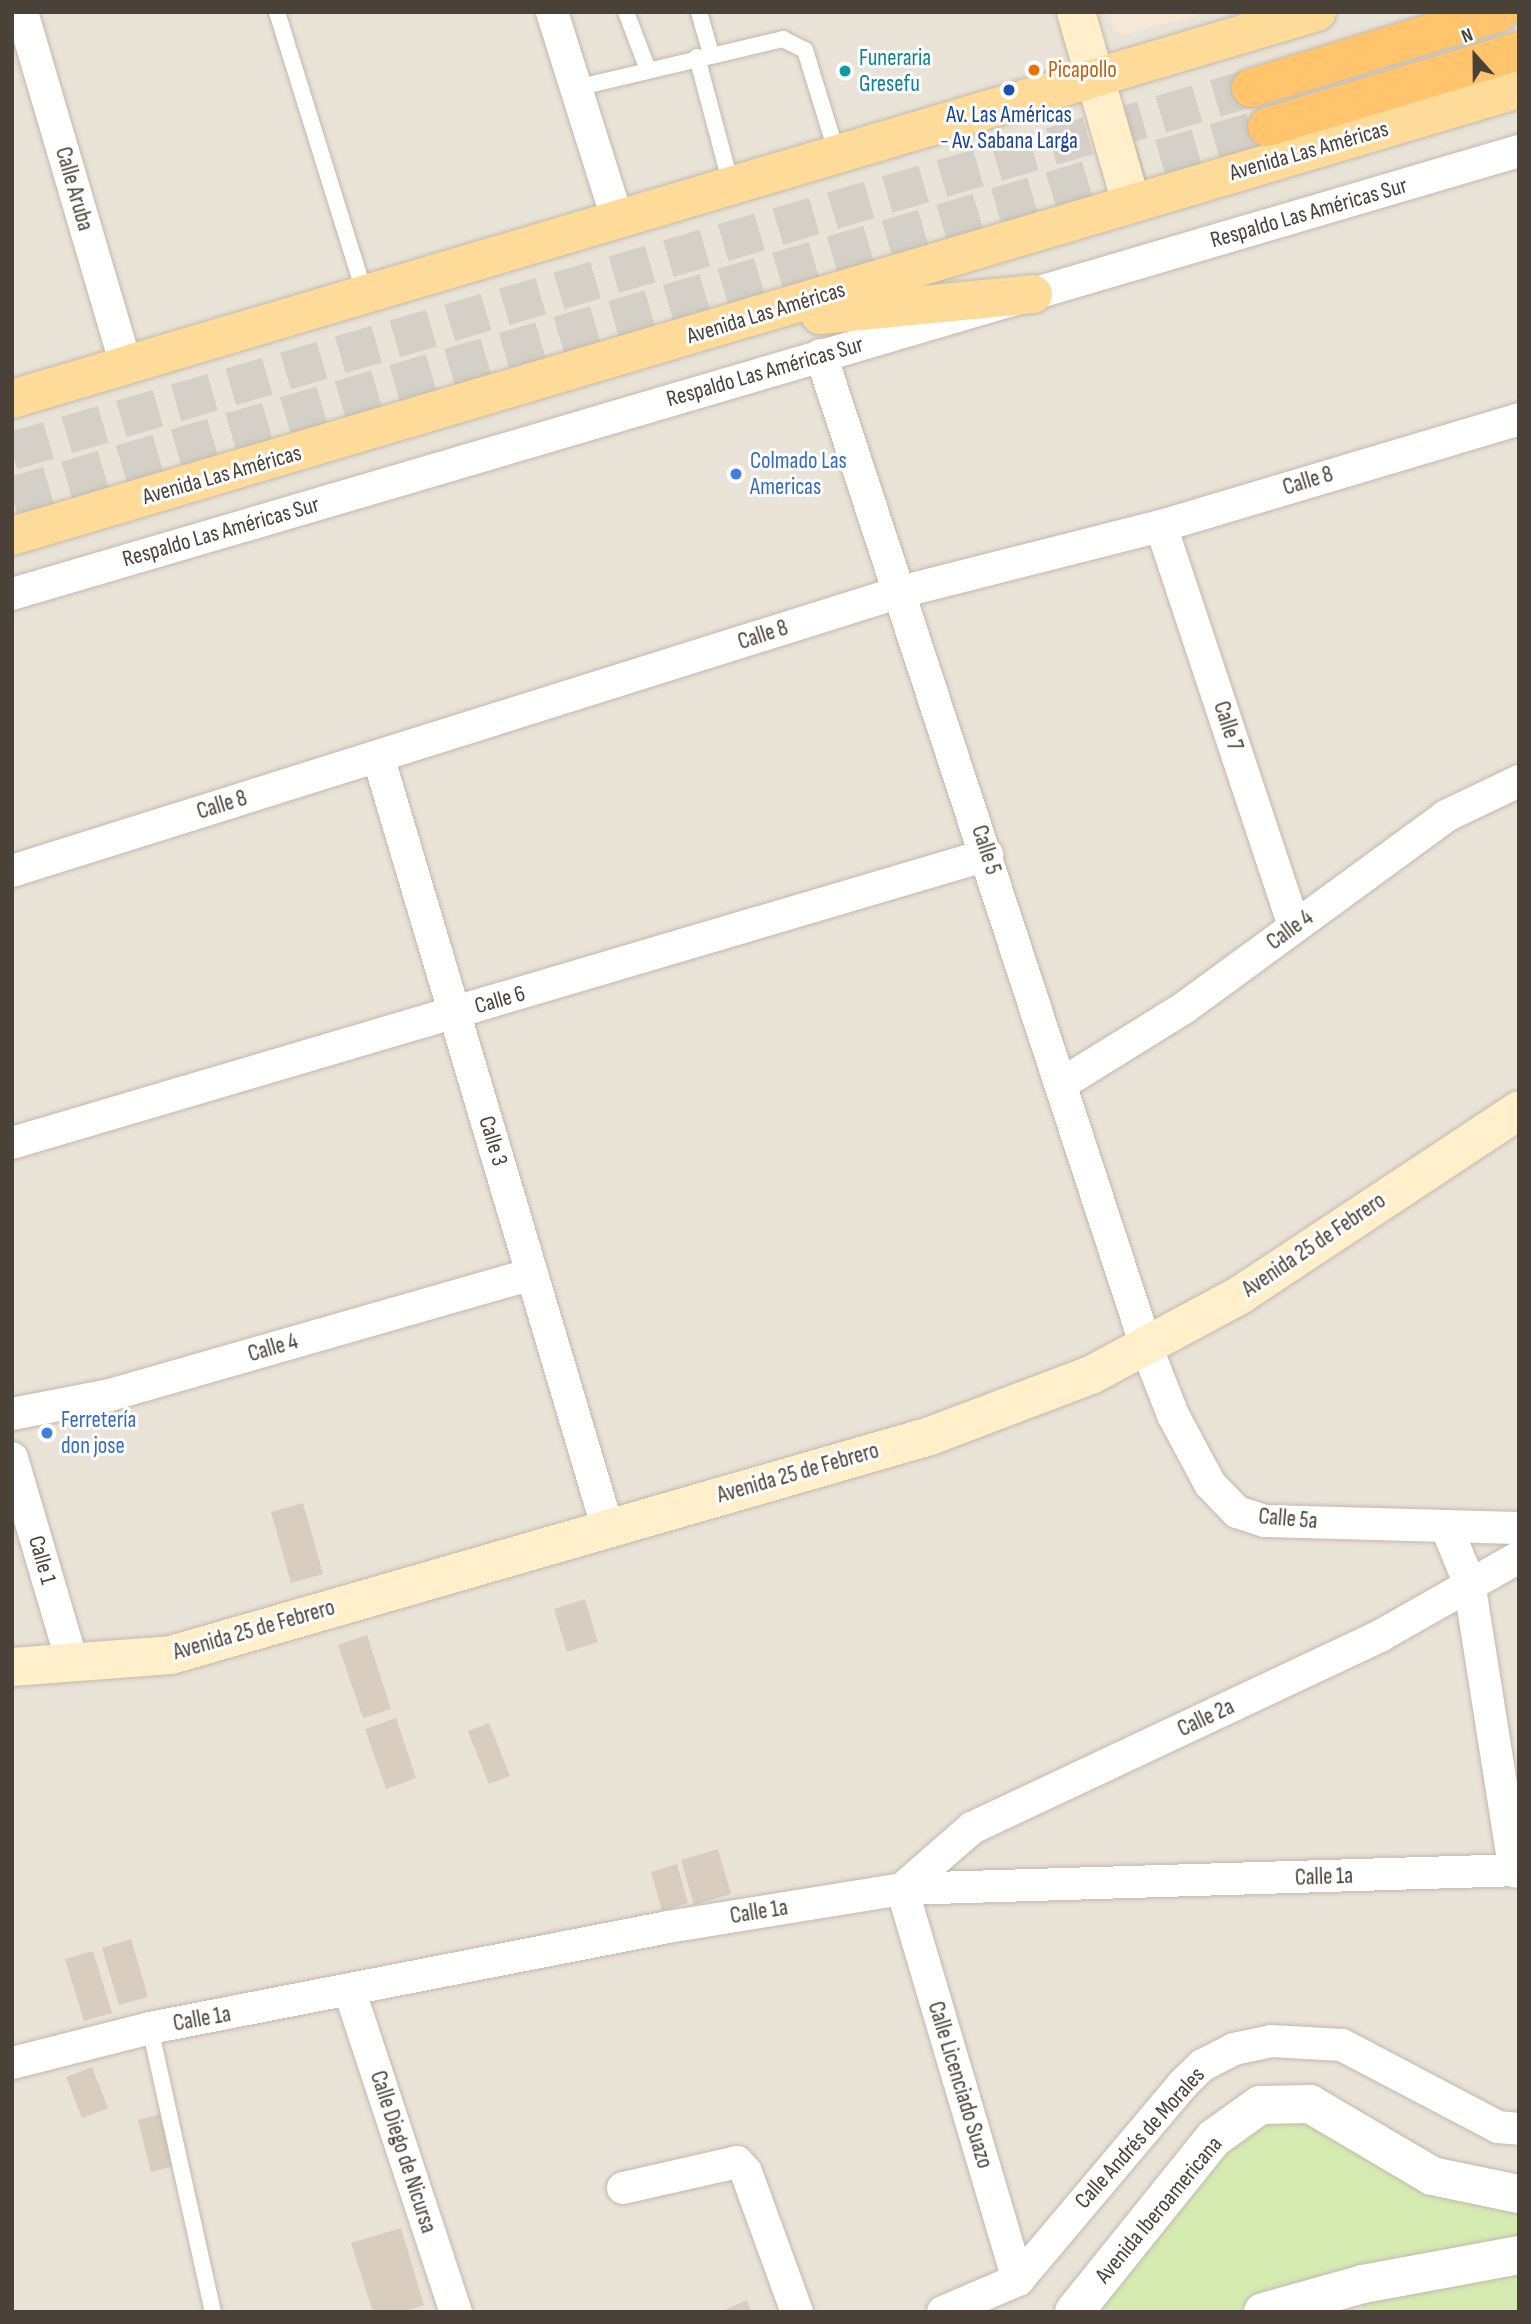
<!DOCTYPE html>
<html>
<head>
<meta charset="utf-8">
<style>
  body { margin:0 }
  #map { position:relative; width:1531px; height:2324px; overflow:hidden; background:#f6f2eb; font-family:"Sofia Sans Condensed",sans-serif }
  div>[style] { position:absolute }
  .residential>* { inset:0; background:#eae3d8 }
  .commercial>* { inset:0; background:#f7e7d6 }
  .green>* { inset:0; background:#d5ebb2 }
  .building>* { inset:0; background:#d8cdbf }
  .motorway-tunnel>* { height:38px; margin-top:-19px; transform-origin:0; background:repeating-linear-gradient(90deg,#d4cfc7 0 38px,transparent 0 57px) }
  .roads { filter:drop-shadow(0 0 2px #c2b9ac) drop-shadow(0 0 2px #c2b9ac) }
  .service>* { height:16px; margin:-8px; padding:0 8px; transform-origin:8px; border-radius:8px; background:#fff }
  .minor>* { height:32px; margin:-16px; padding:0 16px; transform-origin:16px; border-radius:16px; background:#fff }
  .tertiary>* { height:38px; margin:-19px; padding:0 19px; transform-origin:19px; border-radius:19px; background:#fff }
  .secondary>* { height:38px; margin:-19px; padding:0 19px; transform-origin:19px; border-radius:19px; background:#ffefcb }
  .primary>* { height:38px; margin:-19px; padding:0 19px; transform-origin:19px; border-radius:19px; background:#ffdb9a }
  .motorway>* { height:38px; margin:-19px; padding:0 19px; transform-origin:19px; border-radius:19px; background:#ffc46c }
  .dots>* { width:19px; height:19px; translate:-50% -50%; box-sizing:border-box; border:4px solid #fff; border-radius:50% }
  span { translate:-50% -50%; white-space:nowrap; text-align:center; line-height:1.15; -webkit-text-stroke:6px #fff; paint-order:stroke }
  .culture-label { font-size:23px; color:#0d838f }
  .left { translate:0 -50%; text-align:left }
  .food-label { font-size:23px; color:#c56008 }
  .transit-label { font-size:23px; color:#164399 }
  .street-label { font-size:23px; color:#4a4238 }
  .shop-label { font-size:23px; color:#366cbe }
  .frame { position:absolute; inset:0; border:14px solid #4a4238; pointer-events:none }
  .north { position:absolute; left:1440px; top:21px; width:70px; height:70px; -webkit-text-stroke:5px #fff; paint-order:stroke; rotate:339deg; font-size:19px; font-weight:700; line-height:28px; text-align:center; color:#4a4238 }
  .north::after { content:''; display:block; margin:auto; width:24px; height:32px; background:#4a4238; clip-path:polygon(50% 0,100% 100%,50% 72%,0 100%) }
</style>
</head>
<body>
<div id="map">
  <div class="residential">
    <div style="clip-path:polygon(12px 12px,1519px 12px,1519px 2312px,12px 2312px)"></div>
  </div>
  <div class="commercial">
    <div style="clip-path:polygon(1108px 12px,1209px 12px,1124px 35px,1116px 31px)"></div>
  </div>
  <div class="green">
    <div style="clip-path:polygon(1263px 2112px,1313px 2112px,1519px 2200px,1519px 2249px,1238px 2312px,1081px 2312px)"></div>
    <div style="clip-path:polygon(1519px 2271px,1519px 2312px,1363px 2312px,1362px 2302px)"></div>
  </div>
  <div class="building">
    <div style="clip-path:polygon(303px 1503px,323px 1574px,291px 1583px,271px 1512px)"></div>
    <div style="clip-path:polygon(585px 1599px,598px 1642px,567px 1652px,554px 1609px)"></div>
    <div style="clip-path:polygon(367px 1635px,391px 1709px,363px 1718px,338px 1645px)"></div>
    <div style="clip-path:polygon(396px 1718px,416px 1778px,386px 1789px,365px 1729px)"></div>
    <div style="clip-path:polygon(489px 1723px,510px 1776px,489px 1784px,468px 1731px)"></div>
    <div style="clip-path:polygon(718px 1849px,731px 1894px,694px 1905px,681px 1860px)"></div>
    <div style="clip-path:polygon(677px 1864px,688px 1903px,662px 1911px,651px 1872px)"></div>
    <div style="clip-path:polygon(131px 1939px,148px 1997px,119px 2005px,102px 1948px)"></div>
    <div style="clip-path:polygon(93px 1951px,112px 2013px,84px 2021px,65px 1959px)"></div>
    <div style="clip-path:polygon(92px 2067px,108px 2108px,82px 2118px,66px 2077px)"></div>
    <div style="clip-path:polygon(160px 2114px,174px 2166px,151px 2172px,138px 2120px)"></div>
    <div style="clip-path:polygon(401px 2228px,424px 2305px,402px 2312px,373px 2312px,351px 2243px)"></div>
    <div style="clip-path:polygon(747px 2300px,751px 2312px,720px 2312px)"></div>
  </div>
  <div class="motorway-tunnel">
    <div style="left:12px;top:451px;width:1291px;rotate:-16.33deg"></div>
    <div style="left:12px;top:496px;width:1308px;rotate:-16.38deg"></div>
  </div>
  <div class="roads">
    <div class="service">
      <div style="left:277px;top:12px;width:293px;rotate:72.7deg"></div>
      <div style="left:626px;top:12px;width:62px;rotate:69.2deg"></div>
      <div style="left:699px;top:12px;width:44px;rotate:74.1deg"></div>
      <div style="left:697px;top:57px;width:132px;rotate:75.1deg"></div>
      <div style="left:576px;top:88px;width:213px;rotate:-13.3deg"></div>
      <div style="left:783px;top:39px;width:25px;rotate:27deg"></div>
      <div style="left:805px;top:50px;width:109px;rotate:72.9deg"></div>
      <div style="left:150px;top:2028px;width:291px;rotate:77.5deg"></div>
    </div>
    <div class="minor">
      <div style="left:22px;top:12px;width:369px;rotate:73.6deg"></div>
      <div style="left:552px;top:12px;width:216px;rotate:72.5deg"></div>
      <div style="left:821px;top:355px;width:1043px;rotate:71.84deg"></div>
      <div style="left:1146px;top:1346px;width:74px;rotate:68.6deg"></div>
      <div style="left:1173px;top:1415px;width:78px;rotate:61.8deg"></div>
      <div style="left:1210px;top:1484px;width:39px;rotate:46deg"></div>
      <div style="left:1237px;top:1512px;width:29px;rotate:18deg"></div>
      <div style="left:1265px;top:1521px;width:254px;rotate:1.6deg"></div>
      <div style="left:1161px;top:526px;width:422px;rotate:71.6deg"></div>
      <div style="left:12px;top:594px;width:1571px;rotate:-16.38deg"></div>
      <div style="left:378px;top:756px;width:803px;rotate:73.44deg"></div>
      <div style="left:12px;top:871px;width:931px;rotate:-17.44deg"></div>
      <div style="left:900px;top:592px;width:269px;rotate:-14.2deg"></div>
      <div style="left:1161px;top:526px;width:374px;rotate:-16.6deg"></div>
      <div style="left:1063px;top:1083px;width:142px;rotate:-31.8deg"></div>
      <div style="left:1184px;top:1008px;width:325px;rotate:-36.2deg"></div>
      <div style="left:1446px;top:816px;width:81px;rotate:-25.6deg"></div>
      <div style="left:12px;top:1143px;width:1017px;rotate:-16.46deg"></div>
      <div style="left:12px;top:1414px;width:100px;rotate:-11deg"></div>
      <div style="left:110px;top:1395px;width:439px;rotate:-16deg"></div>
      <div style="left:12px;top:1458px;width:213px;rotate:73.6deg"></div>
      <div style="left:1446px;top:1526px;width:61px;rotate:67.7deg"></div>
      <div style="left:1469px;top:1582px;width:293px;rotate:81deg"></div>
      <div style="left:350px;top:1992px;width:337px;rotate:71.7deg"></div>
      <div style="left:12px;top:2063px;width:142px;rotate:-14.2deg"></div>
      <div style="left:150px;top:2028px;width:528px;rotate:-11.03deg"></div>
      <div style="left:668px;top:1927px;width:237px;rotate:-9.2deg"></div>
      <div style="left:902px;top:1889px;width:617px;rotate:-1.76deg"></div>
      <div style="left:623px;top:2188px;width:117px;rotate:-12.8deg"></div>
      <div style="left:737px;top:2162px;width:13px;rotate:48deg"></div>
      <div style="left:746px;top:2172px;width:149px;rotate:70deg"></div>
      <div style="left:1018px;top:2280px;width:408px;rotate:-106.5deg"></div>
      <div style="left:902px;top:1889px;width:93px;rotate:-41.1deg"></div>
      <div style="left:972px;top:1828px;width:451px;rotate:-25.2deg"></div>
      <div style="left:1380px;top:1636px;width:160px;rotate:-29.6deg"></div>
      <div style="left:943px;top:2312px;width:82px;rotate:-23.1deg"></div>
      <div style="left:1018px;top:2280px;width:255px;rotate:-49.9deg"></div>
      <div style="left:1182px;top:2085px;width:29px;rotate:-44deg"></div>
      <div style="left:1203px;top:2065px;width:35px;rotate:-27deg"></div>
      <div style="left:1234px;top:2049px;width:38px;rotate:-12deg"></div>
      <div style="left:1271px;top:2041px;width:71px;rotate:3.2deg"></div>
      <div style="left:1342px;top:2045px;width:176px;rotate:27.7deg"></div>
      <div style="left:1498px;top:2127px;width:21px;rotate:5deg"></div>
    </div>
    <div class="tertiary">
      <div style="left:1074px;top:2312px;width:223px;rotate:-51.2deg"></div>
      <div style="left:1214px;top:2138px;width:57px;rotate:-35.7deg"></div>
      <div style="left:1260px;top:2105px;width:50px;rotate:-1.1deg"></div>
      <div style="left:1310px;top:2104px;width:142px;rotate:30.5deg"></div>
      <div style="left:1432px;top:2176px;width:89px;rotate:11.7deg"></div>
      <div style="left:1263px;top:2312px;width:104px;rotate:-15.6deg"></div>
      <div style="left:1363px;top:2284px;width:159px;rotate:-10.5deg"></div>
    </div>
    <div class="secondary">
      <div style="left:1076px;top:12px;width:199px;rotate:73.9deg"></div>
      <div style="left:12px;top:1667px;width:159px;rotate:-4.3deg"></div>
      <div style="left:171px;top:1655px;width:790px;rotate:-16.09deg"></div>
      <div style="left:930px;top:1436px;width:172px;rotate:-20.8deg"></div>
      <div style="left:1091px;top:1375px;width:169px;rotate:-28.2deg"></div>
      <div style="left:1240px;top:1295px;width:335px;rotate:-33.5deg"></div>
    </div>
    <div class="primary">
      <div style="left:820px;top:315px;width:214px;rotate:-5.6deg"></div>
      <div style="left:12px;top:399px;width:1361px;rotate:-16.52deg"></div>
      <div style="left:12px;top:536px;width:1572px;rotate:-16.52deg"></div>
    </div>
    <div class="motorway">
      <div style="left:1251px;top:88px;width:260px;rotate:-17deg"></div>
      <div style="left:1267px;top:127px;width:263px;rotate:-16.8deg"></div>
    </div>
  </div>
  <div class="dots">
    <div style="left:1034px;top:70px;background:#e8710a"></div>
    <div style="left:845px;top:71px;background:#0f9aa8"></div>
    <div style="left:1009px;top:90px;background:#1a4fb4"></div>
    <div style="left:736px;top:474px;background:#3f7fe0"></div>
    <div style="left:47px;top:1433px;background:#3f7fe0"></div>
  </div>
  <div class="culture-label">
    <span class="left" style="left:859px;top:71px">Funeraria<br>Gresefu</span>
  </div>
  <div class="food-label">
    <span class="left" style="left:1048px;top:70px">Picapollo</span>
  </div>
  <div class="transit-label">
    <span style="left:1009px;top:128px">Av. Las Américas<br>- Av. Sabana Larga</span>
  </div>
  <div class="street-label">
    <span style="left:1309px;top:151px;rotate:-16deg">Avenida Las Américas</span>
    <span style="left:74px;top:189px;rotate:74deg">Calle Aruba</span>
    <span style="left:1309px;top:213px;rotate:-16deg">Respaldo Las Américas Sur</span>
    <span style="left:766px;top:313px;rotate:-17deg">Avenida Las Américas</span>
    <span style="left:765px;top:372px;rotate:-16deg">Respaldo Las Américas Sur</span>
    <span style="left:222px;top:475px;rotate:-16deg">Avenida Las Américas</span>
    <span style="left:1308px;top:481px;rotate:-17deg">Calle 8</span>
    <span style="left:221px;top:532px;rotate:-16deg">Respaldo Las Américas Sur</span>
    <span style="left:763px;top:635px;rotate:-18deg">Calle 8</span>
    <span style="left:1228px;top:726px;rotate:72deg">Calle 7</span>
    <span style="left:222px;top:805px;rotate:-17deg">Calle 8</span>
    <span style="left:986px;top:850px;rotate:72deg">Calle 5</span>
    <span style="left:1290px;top:930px;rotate:-36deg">Calle 4</span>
    <span style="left:500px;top:1000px;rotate:-16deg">Calle 6</span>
    <span style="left:493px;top:1141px;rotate:73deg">Calle 3</span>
    <span style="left:1314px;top:1245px;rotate:-34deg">Avenida 25 de Febrero</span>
    <span style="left:273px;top:1348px;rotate:-16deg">Calle 4</span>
    <span style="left:798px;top:1473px;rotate:-16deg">Avenida 25 de Febrero</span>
    <span style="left:1288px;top:1519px;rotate:5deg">Calle 5a</span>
    <span style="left:42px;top:1560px;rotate:74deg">Calle 1</span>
    <span style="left:254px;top:1630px;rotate:-16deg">Avenida 25 de Febrero</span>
    <span style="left:1206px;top:1718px;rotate:-25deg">Calle 2a</span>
    <span style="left:1324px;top:1877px;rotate:-2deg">Calle 1a</span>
    <span style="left:759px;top:1912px;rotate:-9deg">Calle 1a</span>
    <span style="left:202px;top:2019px;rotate:-10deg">Calle 1a</span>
    <span style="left:960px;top:2085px;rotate:73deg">Calle Licenciado Suazo</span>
    <span style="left:1140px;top:2138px;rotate:-48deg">Calle Andrés de Morales</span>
    <span style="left:403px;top:2152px;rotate:72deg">Calle Diego de Nicursa</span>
    <span style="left:1159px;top:2210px;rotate:-50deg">Avenida Iberoamericana</span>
  </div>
  <div class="shop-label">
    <span class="left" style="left:750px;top:474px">Colmado Las<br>Americas</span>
    <span class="left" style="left:61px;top:1433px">Ferretería<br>don jose</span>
  </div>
  <div class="frame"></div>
  <div class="north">N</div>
</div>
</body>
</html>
